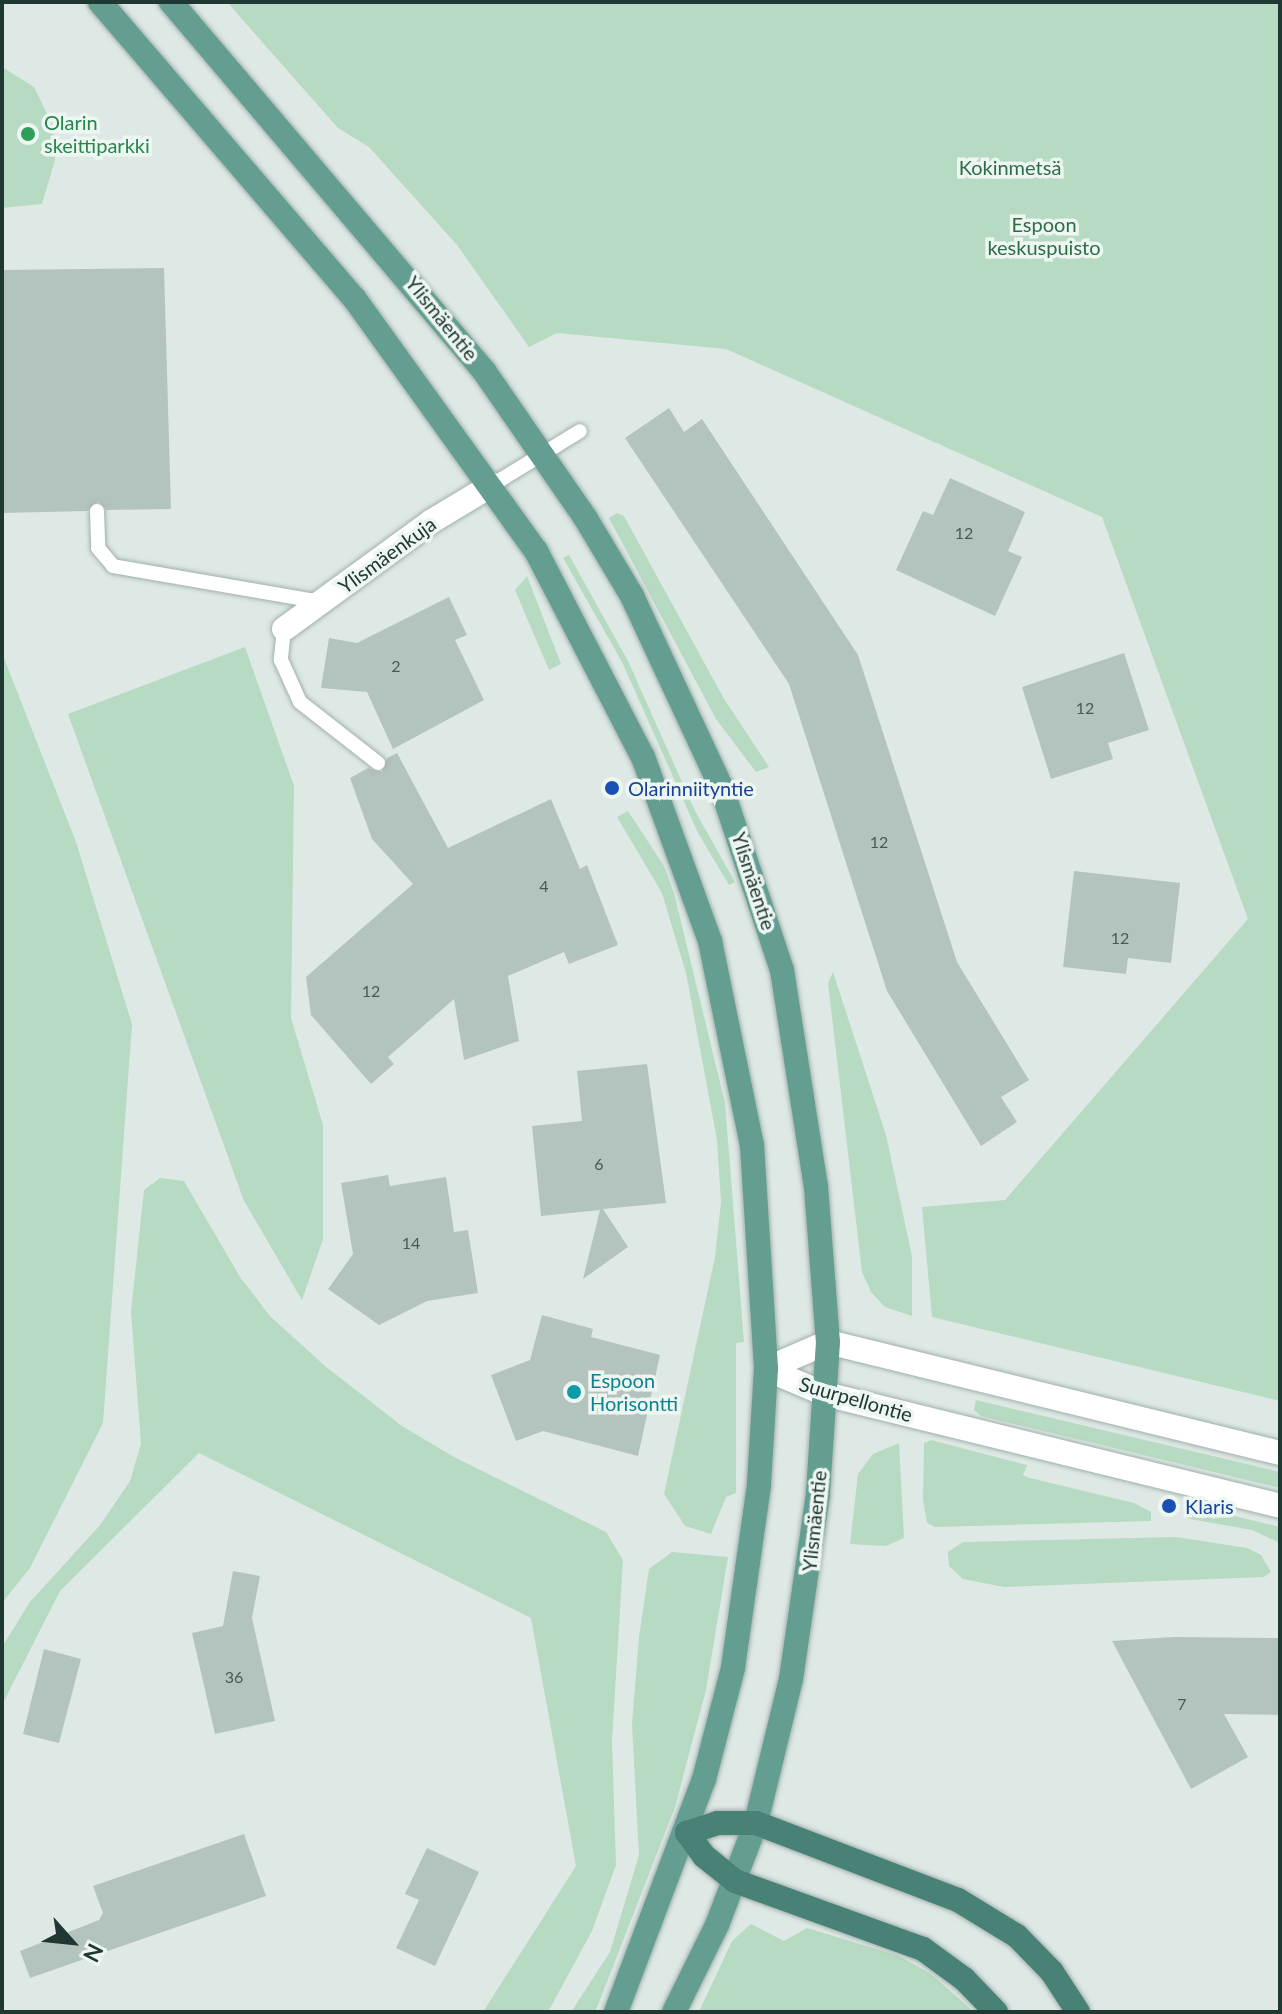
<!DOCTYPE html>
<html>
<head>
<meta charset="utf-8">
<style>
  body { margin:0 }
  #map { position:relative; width:1282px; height:2014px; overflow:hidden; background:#dee9e5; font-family:Lato,sans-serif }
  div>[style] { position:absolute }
  .green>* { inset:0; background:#b7dac2 }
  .building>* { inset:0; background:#b3c4be }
  .roads { filter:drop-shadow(0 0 2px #a1b0ac) drop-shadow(0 0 2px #a1b0ac) }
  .service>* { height:14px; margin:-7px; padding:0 7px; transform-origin:7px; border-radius:7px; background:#fff }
  .minor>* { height:24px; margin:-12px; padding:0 12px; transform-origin:12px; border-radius:12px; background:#fff }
  .secondary>* { height:24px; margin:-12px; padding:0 12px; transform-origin:12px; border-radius:12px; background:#fff }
  .primary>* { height:24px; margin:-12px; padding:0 12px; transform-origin:12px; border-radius:12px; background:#639e91 }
  .trunk>* { height:24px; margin:-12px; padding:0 12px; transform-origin:12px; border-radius:12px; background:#488176 }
  .dots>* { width:22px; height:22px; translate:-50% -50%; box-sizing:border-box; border:4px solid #eef6f2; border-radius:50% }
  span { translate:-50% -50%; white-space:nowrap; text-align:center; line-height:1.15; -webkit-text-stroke:7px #eef6f2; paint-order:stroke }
  .number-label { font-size:16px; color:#455b56 }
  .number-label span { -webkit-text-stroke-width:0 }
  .leisure-label { font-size:20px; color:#27864d }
  .left { translate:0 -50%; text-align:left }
  .park-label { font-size:20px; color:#2b6e47 }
  .street-label { font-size:20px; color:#203833 }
  .transit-label { font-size:20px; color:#164399 }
  .culture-label { font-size:20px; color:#0d838f }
  .frame { position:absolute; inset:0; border:4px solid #203833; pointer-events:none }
  .north { position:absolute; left:32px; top:1902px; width:80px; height:80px; -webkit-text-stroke:6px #eef6f2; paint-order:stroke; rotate:117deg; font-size:22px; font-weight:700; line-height:32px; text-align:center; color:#203833 }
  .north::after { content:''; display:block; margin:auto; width:28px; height:36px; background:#203833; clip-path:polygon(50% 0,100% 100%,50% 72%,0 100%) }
</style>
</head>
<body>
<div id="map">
  <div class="green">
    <div style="clip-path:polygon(227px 2px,1280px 2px,1280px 1401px,932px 1317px,922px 1207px,1005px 1200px,1248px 919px,1102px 517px,726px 349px,557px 333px,529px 347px,457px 245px,369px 147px,338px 128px)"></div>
    <div style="clip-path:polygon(2px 67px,34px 87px,53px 126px,55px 160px,42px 204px,2px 208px)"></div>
    <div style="clip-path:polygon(617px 513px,624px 516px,723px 697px,769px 767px,756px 772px,716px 719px,609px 518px)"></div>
    <div style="clip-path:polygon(569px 555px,628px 661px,694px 809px,735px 882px,729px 885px,698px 833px,622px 662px,563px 558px)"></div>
    <div style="clip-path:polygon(527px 576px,561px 664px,549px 670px,515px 590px)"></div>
    <div style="clip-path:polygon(245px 647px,294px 786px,291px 1018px,323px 1125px,323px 1239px,302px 1300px,244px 1201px,68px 714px)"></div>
    <div style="clip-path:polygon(2px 653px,76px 842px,132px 1024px,103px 1423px,30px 1568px,2px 1603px)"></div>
    <div style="clip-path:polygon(628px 811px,664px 866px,674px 893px,725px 1103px,744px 1342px,736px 1343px,736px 1493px,726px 1497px,711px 1534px,685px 1526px,664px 1494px,715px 1257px,721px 1202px,717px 1140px,686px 973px,662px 893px,617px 817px)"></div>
    <div style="clip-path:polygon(833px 972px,886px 1135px,912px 1256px,912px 1316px,885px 1307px,871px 1292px,862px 1272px,828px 983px)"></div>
    <div style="clip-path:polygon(160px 1178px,184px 1181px,240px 1277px,270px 1316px,325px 1366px,402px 1426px,454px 1457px,606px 1532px,623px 1560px,612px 1741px,616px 1865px,592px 1931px,548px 2012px,483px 2012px,576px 1866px,531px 1618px,199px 1453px,60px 1591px,2px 1705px,2px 1647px,30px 1602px,101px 1524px,130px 1481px,141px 1444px,131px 1312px,144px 1190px)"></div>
    <div style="clip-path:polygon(976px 1400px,1280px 1472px,1280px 1488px,981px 1416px,974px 1410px)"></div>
    <div style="clip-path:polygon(931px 1440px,1027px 1465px,1023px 1475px,1030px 1478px,1134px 1503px,1151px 1512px,1151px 1521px,935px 1527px,927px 1523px,923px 1500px,924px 1443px)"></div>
    <div style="clip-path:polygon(899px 1443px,904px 1538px,886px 1546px,850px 1544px,858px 1474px,873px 1454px)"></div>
    <div style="clip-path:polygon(1184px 1504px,1280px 1527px,1280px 1543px,1252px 1530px,1190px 1519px,1183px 1515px)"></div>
    <div style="clip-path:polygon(1176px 1537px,1247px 1548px,1261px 1555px,1271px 1572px,1264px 1577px,1004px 1587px,963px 1579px,949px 1566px,948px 1552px,963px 1542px)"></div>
    <div style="clip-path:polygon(672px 1552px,728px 1557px,706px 1690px,675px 1807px,598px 2005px,595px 2012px,571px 2012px,610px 1952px,639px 1855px,632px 1724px,639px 1637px,649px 1569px)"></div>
    <div style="clip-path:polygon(751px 1924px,784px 1941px,807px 1928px,899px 1956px,931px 1974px,974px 2012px,699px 2012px,732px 1941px)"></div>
  </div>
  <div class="building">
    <div style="clip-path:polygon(164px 268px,171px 509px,107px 510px,98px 501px,87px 511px,2px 513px,2px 270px)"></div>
    <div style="clip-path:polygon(669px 408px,684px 432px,702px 419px,858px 655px,957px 962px,1029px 1080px,1001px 1097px,1017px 1122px,981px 1146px,887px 991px,789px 684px,625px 438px)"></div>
    <div style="clip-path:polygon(950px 478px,1025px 512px,1008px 551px,1022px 557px,995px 616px,896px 570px,923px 511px,933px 515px)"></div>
    <div style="clip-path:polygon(449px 597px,467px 635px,455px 640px,484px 700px,393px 749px,367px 692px,321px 688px,329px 638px,357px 643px)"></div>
    <div style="clip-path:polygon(1124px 653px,1149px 730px,1108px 743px,1113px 759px,1051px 779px,1022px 687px)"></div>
    <div style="clip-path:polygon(397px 753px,448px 848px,551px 799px,580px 869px,587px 865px,618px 945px,569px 964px,564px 952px,508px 976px,519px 1041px,464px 1060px,454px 999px,388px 1057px,394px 1064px,371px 1084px,311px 1015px,306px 977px,413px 884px,372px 839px,350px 778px,368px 768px,382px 772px,387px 758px)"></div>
    <div style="clip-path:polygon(1074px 871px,1180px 883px,1171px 963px,1128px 958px,1126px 974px,1063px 967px)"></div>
    <div style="clip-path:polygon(647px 1064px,666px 1203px,603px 1209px,628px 1247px,583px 1279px,600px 1210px,541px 1216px,532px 1126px,582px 1121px,577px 1071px)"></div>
    <div style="clip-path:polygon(388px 1175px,390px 1186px,446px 1177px,454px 1232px,468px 1230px,478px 1293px,427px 1301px,379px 1325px,328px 1289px,353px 1254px,341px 1183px)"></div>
    <div style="clip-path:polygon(542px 1315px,593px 1329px,591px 1337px,660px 1355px,638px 1456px,543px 1431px,516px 1441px,491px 1375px,530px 1360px)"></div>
    <div style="clip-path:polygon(233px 1571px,260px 1576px,252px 1618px,275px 1721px,215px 1734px,192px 1633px,223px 1626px)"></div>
    <div style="clip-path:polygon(1173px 1637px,1280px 1638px,1280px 1715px,1224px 1714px,1248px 1757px,1191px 1789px,1112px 1641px)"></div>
    <div style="clip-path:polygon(44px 1649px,81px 1659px,59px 1743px,23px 1734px)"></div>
    <div style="clip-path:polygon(244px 1834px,266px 1896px,30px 1978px,20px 1951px,99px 1920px,103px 1913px,93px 1886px)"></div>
    <div style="clip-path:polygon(427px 1848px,479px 1872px,435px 1966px,396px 1948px,419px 1900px,405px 1894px)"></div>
  </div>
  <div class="roads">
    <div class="service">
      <div style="left:492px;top:485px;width:103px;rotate:-31.5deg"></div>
      <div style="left:97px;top:511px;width:37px;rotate:88deg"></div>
      <div style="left:98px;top:548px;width:23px;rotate:50deg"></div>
      <div style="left:113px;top:566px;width:211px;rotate:9.8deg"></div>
      <div style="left:284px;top:629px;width:31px;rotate:96deg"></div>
      <div style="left:281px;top:660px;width:46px;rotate:65.7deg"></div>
      <div style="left:300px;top:702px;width:99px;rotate:38deg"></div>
    </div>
    <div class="minor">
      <div style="left:284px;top:629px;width:183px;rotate:-36.1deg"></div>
      <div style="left:432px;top:521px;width:70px;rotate:-31deg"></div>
    </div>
    <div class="secondary">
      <div style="left:766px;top:1369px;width:68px;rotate:-23.5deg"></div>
      <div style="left:828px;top:1342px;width:465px;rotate:13.8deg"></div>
      <div style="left:766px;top:1369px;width:64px;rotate:23deg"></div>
      <div style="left:825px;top:1394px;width:469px;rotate:13.8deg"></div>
    </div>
    <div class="primary">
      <div style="left:100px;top:2px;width:390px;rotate:49.4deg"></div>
      <div style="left:354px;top:298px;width:312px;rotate:54.3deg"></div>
      <div style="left:536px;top:551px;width:232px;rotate:62.6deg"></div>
      <div style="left:643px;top:757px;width:196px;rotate:70deg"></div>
      <div style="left:710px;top:941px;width:208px;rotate:78.4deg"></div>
      <div style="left:752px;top:1145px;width:224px;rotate:86.4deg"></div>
      <div style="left:766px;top:1369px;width:116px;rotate:93.5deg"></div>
      <div style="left:759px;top:1485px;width:185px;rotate:98.1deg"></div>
      <div style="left:733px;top:1668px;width:115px;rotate:104.6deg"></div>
      <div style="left:704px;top:1779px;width:249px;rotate:110.7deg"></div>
      <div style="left:171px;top:2px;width:484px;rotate:49.7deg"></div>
      <div style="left:484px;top:371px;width:180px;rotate:55.4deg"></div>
      <div style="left:586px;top:519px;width:90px;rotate:59.1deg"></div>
      <div style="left:632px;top:596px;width:213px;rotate:65deg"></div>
      <div style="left:722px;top:789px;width:191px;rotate:71.7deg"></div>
      <div style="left:782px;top:970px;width:220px;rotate:81.1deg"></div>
      <div style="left:816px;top:1187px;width:155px;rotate:85.6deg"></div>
      <div style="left:828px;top:1342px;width:152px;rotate:93.8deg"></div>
      <div style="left:818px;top:1494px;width:187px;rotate:98.3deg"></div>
      <div style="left:791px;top:1679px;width:148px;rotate:103.7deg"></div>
      <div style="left:756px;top:1823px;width:109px;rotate:110.9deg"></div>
      <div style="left:717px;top:1925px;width:97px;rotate:116.3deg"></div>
    </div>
    <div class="trunk">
      <div style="left:996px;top:2012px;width:46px;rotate:-134.1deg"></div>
      <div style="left:964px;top:1979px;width:51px;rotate:-143.8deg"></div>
      <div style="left:923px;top:1949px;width:200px;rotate:-160.1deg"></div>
      <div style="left:735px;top:1881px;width:40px;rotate:-141deg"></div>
      <div style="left:704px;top:1856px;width:29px;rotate:-126deg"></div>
      <div style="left:687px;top:1833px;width:32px;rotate:-18deg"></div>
      <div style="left:717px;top:1823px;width:39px"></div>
      <div style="left:756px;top:1823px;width:216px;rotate:20.9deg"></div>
      <div style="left:958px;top:1900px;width:69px;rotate:31.4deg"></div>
      <div style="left:1017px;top:1936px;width:50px;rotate:45.8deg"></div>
      <div style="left:1052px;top:1972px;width:48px;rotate:57deg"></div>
    </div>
  </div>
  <div class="dots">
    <div style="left:28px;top:134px;background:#2e9e5b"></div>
    <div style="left:612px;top:788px;background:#1a4fb4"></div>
    <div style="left:574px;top:1392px;background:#0f9aa8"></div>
    <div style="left:1169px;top:1506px;background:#1a4fb4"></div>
  </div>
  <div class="number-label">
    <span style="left:964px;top:533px">12</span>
    <span style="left:396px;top:666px">2</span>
    <span style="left:1085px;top:708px">12</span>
    <span style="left:879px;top:842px">12</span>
    <span style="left:544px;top:886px">4</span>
    <span style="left:1120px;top:938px">12</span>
    <span style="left:371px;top:991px">12</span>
    <span style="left:599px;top:1164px">6</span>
    <span style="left:411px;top:1243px">14</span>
    <span style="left:234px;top:1677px">36</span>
    <span style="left:1182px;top:1704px">7</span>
  </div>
  <div class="leisure-label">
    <span class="left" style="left:44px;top:134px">Olarin<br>skeittiparkki</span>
  </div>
  <div class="park-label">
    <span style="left:1010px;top:167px">Kokinmetsä</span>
    <span style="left:1044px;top:236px">Espoon<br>keskuspuisto</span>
  </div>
  <div class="street-label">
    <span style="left:442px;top:318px;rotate:51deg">Ylismäentie</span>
    <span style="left:387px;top:555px;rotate:-36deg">Ylismäenkuja</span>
    <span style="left:754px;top:881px;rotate:72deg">Ylismäentie</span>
    <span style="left:856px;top:1399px;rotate:16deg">Suurpellontie</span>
    <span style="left:814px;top:1521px;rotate:-84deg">Ylismäentie</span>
  </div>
  <div class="transit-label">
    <span class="left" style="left:628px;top:788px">Olarinniityntie</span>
    <span class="left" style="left:1185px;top:1506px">Klaris</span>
  </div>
  <div class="culture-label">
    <span class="left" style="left:590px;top:1392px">Espoon<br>Horisontti</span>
  </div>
  <div class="frame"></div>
  <div class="north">N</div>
</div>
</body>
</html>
